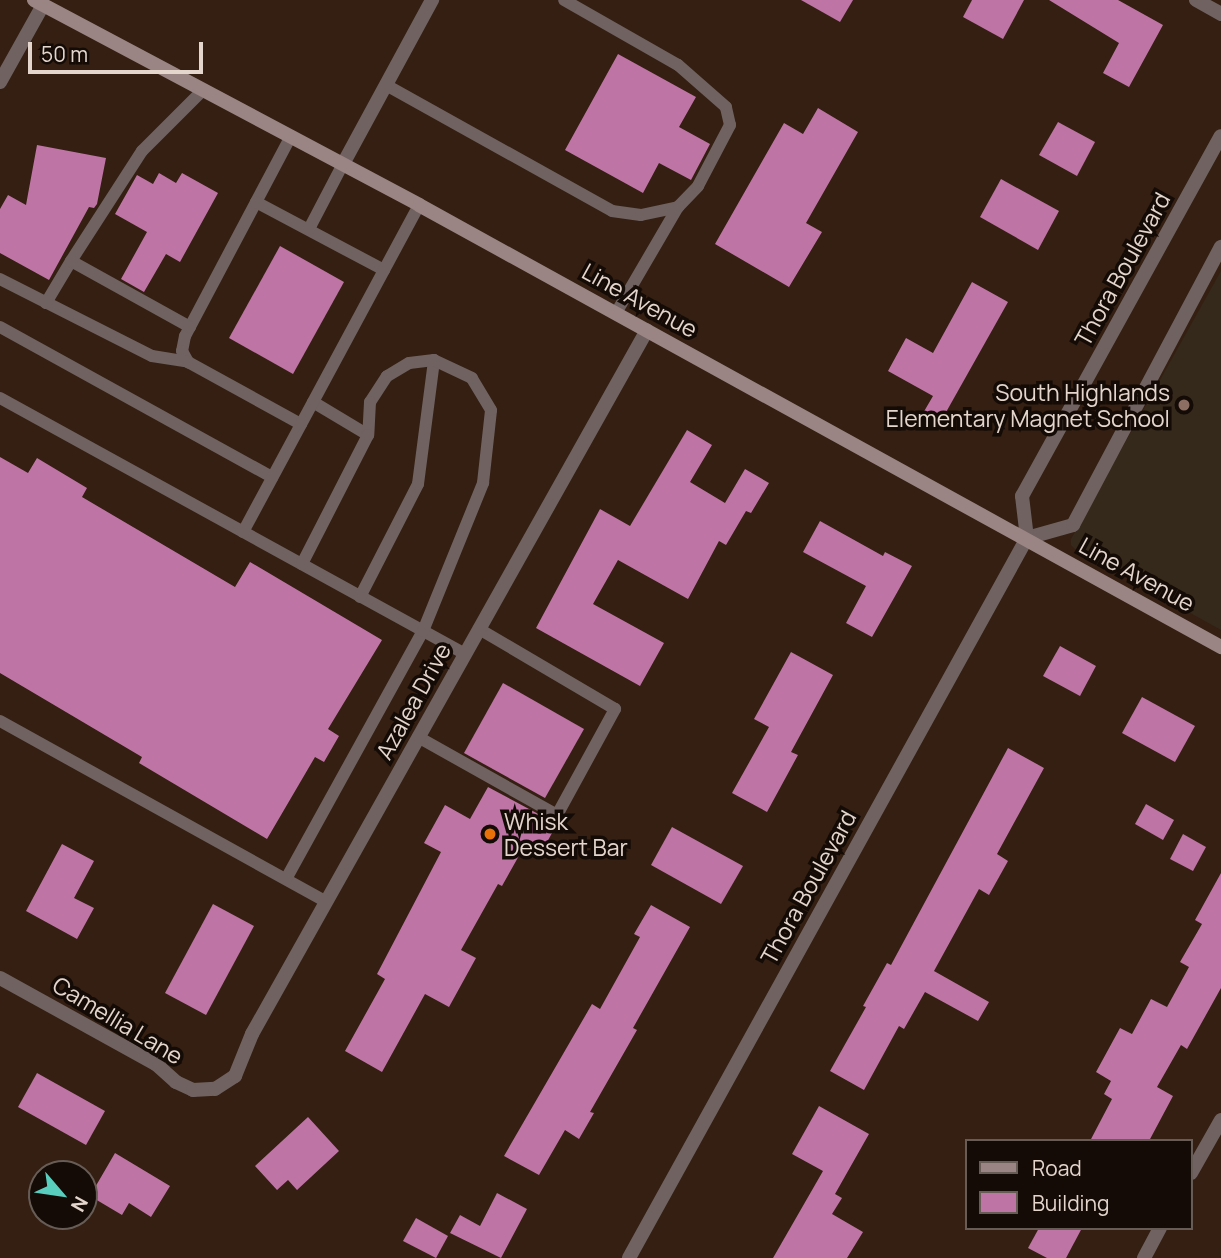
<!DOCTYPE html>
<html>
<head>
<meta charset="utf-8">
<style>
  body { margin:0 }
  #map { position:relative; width:1221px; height:1258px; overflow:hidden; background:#341f12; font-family:Manrope,sans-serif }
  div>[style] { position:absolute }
  .education>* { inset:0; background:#35291b }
  .building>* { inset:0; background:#be74a4 }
  .service>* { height:12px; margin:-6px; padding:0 6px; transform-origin:6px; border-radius:6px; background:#706261 }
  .minor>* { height:14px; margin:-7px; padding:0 7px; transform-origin:7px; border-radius:7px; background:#706261 }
  .secondary>* { height:14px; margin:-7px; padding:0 7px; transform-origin:7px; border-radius:7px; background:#9b8584 }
  .dots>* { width:19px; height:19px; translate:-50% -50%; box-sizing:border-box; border:4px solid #140b06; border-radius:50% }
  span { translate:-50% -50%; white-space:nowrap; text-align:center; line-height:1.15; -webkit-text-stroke:7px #140b06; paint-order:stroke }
  .street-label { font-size:23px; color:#e4d6cd }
  .poi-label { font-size:23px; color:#e4d6cd }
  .right { translate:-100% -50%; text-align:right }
  .left { translate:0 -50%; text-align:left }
  .legend { position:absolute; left:965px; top:1139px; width:228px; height:91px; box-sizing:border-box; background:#140b06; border:2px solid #675c56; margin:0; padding:9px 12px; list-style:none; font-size:21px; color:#e4d6cd }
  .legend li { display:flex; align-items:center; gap:14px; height:35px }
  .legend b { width:35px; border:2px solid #675c56 }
  .north { position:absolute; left:28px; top:1160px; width:70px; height:70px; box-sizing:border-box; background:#140b06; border:2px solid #675c56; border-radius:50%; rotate:119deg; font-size:19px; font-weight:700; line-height:28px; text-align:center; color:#e4d6cd }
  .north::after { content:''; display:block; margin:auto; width:24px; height:32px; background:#59cebf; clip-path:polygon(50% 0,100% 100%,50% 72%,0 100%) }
  .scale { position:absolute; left:28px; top:42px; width:175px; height:32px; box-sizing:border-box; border:4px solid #e4d6cd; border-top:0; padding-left:9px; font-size:21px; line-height:24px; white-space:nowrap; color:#e4d6cd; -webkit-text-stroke:5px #140b06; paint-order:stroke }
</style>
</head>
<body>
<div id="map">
  <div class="education">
    <div style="clip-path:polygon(1221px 271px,1221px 630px,1075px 549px,1071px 545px,1071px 539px)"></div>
  </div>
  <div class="building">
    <div style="clip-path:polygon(801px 0,853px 0,840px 22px)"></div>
    <div style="clip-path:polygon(972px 0,1024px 0,1003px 39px,963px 17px)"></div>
    <div style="clip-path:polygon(1049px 0,1118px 0,1163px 25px,1129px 87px,1103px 73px,1119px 43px)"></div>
    <div style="clip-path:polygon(618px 54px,696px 97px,679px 127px,710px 144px,691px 180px,659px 163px,643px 193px,565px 150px)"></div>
    <div style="clip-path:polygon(818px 108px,858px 132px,806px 223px,822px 232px,789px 287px,715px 244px,784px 123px,803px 134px)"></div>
    <div style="clip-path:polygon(1058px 122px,1095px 142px,1077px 176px,1039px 155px)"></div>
    <div style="clip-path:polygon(37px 145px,106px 158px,97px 204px,94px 208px,89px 207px,49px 280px,0 253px,0 209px,8px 195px,26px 205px)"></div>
    <div style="clip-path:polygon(159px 173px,176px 183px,182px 173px,218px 193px,180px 262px,166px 254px,144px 292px,121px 279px,147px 232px,115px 214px,137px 175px,153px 184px)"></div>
    <div style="clip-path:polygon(1001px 179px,1059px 211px,1038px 250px,980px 217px)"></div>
    <div style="clip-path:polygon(280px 246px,344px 282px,293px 374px,229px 338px)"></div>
    <div style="clip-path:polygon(972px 282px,1008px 302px,936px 430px,919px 420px,933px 396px,888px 371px,906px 338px,933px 353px)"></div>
    <div style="clip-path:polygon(687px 430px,712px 445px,690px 482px,725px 503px,745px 469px,769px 483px,751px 513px,746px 511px,726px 545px,719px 541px,688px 599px,618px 560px,593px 604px,664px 643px,640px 686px,536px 628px,600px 509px,630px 526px)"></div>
    <div style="clip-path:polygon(0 457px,28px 473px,37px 458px,87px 488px,82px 497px,235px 587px,250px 562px,382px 640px,328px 729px,339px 736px,324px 762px,315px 757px,267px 839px,139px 763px,142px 757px,0 673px)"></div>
    <div style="clip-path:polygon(820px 521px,883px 556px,885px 552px,912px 566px,872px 637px,846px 623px,866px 586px,803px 552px)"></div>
    <div style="clip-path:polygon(1060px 646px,1096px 666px,1080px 696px,1043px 676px)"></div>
    <div style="clip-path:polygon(791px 652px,833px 675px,791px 752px,798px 755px,767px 812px,732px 793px,769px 727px,754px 719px)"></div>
    <div style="clip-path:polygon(503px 683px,584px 729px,545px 798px,464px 753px)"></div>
    <div style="clip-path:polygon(1142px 697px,1195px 726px,1175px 762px,1122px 733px)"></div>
    <div style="clip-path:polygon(1008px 748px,1044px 768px,997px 854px,1008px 861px,989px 895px,979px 889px,934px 971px,989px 1002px,978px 1021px,925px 992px,904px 1029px,899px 1026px,864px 1090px,830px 1071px,866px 1007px,863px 1006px,887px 963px,891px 965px)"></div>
    <div style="clip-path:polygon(488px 787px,557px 824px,541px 853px,525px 845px,502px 886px,498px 884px,461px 950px,476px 958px,449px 1007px,425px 994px,382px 1072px,345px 1051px,385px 979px,377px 974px,441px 852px,424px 843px,445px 805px,470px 819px)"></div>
    <div style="clip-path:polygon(1146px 804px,1174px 820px,1163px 840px,1135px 824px)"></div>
    <div style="clip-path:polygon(672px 827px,743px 866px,721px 904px,651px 865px)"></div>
    <div style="clip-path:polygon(1183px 834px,1206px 847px,1193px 871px,1170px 859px)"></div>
    <div style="clip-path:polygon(62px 844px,94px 861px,74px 898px,94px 908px,77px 939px,26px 911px)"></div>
    <div style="clip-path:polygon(1221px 873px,1221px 988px,1187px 1049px,1181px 1045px,1157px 1087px,1173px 1096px,1149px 1141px,1090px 1141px,1112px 1099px,1104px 1094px,1111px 1081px,1096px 1072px,1120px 1028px,1132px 1034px,1151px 999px,1167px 1007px,1189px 967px,1180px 962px,1202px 924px,1195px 920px)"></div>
    <div style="clip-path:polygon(213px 904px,254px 926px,206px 1015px,165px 993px)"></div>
    <div style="clip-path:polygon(651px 905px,690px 927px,633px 1028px,637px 1030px,590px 1112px,594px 1113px,579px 1139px,565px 1130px,539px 1175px,504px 1156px,592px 1004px,600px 1009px,640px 937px,634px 934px)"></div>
    <div style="clip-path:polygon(37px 1073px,105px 1111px,86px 1145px,18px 1107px)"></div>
    <div style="clip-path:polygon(819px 1106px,869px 1134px,835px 1194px,842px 1198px,832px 1214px,863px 1232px,847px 1258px,773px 1258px,823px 1171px,792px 1154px)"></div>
    <div style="clip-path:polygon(308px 1117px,339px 1151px,297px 1190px,288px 1180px,277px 1190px,255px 1166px)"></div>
    <div style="clip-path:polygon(115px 1153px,170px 1186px,151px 1217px,129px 1203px,122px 1215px,90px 1196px)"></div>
    <div style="clip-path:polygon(497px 1193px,527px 1209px,501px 1258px,450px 1233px,460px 1215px,480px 1226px)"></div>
    <div style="clip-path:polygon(416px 1218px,448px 1236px,436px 1258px,403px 1241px)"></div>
    <div style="clip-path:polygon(1039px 1228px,1082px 1228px,1066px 1258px,1047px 1258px,1028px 1248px)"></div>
  </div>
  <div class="service">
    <div style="left:386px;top:85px;width:259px;rotate:29.1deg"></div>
    <div style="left:612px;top:211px;width:29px;rotate:8deg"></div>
    <div style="left:641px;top:215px;width:38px;rotate:-12deg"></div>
    <div style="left:678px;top:207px;width:29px;rotate:-46deg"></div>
    <div style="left:698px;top:186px;width:69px;rotate:-62.3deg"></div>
    <div style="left:730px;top:125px;width:18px;rotate:-103deg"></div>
    <div style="left:726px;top:107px;width:64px;rotate:-138.8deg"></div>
    <div style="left:678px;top:65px;width:131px;rotate:-150.3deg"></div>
    <div style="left:291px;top:136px;width:226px;rotate:117.9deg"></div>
    <div style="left:185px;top:336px;width:15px;rotate:101deg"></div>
    <div style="left:182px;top:351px;width:13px;rotate:61deg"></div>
    <div style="left:188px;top:362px;width:129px;rotate:28.8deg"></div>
    <div style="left:256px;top:202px;width:145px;rotate:28deg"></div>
    <div style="left:309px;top:229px;width:73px;rotate:-62.4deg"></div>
    <div style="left:0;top:279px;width:170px;rotate:26.9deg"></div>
    <div style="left:152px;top:356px;width:36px;rotate:9deg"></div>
    <div style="left:46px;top:303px;width:49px;rotate:-59.2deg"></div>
    <div style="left:616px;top:313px;width:123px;rotate:-59.7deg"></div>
    <div style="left:0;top:327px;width:311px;rotate:28.9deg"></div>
    <div style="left:190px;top:327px;width:136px;rotate:-151deg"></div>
    <div style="left:71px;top:261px;width:131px;rotate:-57.2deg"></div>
    <div style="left:142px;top:151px;width:86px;rotate:-45deg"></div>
    <div style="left:0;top:398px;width:531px;rotate:28.83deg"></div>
    <div style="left:313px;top:402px;width:64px;rotate:31deg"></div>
    <div style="left:243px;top:532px;width:371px;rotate:-61.7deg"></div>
    <div style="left:360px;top:597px;width:127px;rotate:-62.8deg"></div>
    <div style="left:418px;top:484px;width:125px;rotate:-82.6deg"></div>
    <div style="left:0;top:721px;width:373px;rotate:29deg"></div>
    <div style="left:418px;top:737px;width:159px;rotate:29.3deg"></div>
    <div style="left:557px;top:815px;width:121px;rotate:-61.3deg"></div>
    <div style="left:615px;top:709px;width:158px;rotate:-149.5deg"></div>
    <div style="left:286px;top:879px;width:283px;rotate:-61.1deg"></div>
    <div style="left:423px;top:631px;width:160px;rotate:-67.9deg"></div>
    <div style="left:483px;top:483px;width:73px;rotate:-83.7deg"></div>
    <div style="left:491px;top:410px;width:37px;rotate:-121deg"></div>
    <div style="left:472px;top:378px;width:42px;rotate:-154.7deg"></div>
    <div style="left:434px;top:360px;width:25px;rotate:173deg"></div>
    <div style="left:409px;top:363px;width:26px;rotate:149deg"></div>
    <div style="left:387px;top:376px;width:31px;rotate:123deg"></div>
    <div style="left:370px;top:402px;width:33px;rotate:93deg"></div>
    <div style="left:368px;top:435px;width:145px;rotate:117.1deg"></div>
  </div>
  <div class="minor">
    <div style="left:1196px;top:0;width:29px;rotate:29deg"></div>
    <div style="left:0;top:82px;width:88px;rotate:-60.8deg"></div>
    <div style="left:343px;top:164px;width:187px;rotate:-61.5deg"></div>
    <div style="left:1027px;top:538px;width:48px;rotate:-15.8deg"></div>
    <div style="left:1073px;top:525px;width:315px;rotate:-62deg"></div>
    <div style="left:0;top:978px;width:178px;rotate:28.9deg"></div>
    <div style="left:156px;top:1064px;width:27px;rotate:42deg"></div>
    <div style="left:176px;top:1082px;width:19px;rotate:25deg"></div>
    <div style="left:193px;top:1090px;width:22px;rotate:-3deg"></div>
    <div style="left:215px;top:1089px;width:24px;rotate:-33deg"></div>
    <div style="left:235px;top:1076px;width:45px;rotate:-68deg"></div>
    <div style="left:252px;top:1034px;width:807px;rotate:-60.7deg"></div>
    <div style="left:1191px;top:1173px;width:61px;rotate:-60.5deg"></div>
    <div style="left:629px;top:1258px;width:823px;rotate:-61.07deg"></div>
    <div style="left:1027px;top:538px;width:42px;rotate:-96.8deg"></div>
    <div style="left:1022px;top:496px;width:411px;rotate:-61.1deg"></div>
    <div style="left:1144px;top:1258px;width:34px;rotate:-62deg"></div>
  </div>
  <div class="secondary">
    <div style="left:34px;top:0;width:436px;rotate:28deg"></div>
    <div style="left:419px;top:205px;width:916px;rotate:28.86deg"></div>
  </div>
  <div class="dots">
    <div style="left:1184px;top:405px;background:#8d6e63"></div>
    <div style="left:490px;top:834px;background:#e8710a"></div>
  </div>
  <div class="street-label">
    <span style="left:1122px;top:269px;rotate:-61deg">Thora Boulevard</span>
    <span style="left:640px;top:300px;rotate:29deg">Line Avenue</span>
    <span style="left:1137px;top:574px;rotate:29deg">Line Avenue</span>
    <span style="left:413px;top:701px;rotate:-61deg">Azalea Drive</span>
    <span style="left:808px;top:887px;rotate:-61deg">Thora Boulevard</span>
    <span style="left:118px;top:1020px;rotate:31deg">Camellia Lane</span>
  </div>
  <div class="poi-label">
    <span class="right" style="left:1170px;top:405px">South Highlands<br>Elementary Magnet School</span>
    <span class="left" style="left:504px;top:834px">Whisk<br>Dessert Bar</span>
  </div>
  <ul class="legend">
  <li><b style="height:9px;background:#9b8584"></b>Road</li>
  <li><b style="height:19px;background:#be74a4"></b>Building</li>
  </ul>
  <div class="north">N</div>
  <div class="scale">50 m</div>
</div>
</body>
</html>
